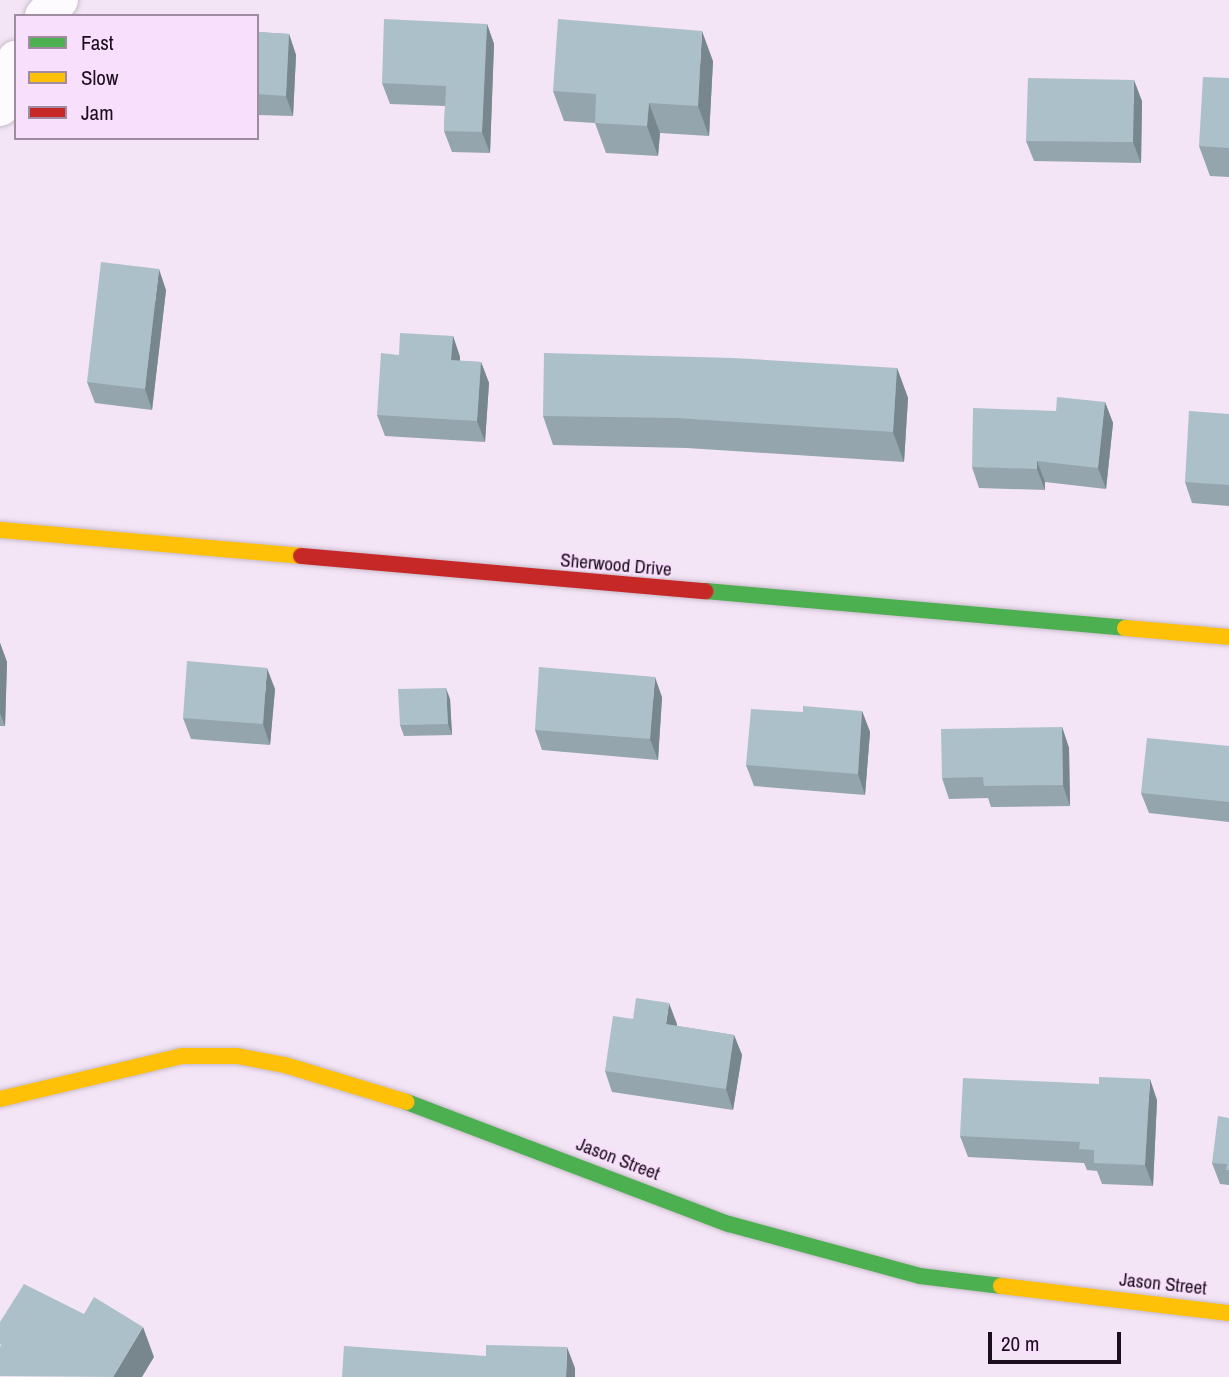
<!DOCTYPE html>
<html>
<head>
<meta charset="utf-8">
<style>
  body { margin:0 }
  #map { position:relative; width:1229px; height:1377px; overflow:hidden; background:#f3e5f5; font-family:"Archivo Narrow",sans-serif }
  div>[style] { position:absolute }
  .roads { filter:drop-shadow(0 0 2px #c8baca) drop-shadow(0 0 2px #c8baca) }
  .street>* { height:38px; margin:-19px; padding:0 19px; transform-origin:19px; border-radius:19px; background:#fdfbfe }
  .fast>* { height:16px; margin:-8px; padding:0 8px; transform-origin:8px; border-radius:8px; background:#4caf50 }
  .slow>* { height:16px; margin:-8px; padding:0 8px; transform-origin:8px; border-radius:8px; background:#ffc107 }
  .jam>* { height:16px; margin:-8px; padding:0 8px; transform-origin:8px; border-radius:8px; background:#c62828 }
  .wall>* { inset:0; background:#94a5ae }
  .shaded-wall>* { inset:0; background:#78868d }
  .building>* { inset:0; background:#acc0ca }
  span { translate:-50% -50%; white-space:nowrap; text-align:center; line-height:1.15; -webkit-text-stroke:5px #f8dffb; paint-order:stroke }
  .street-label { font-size:19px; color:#1c0e1e }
  .legend { position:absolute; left:14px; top:14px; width:245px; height:126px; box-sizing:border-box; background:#f8dffb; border:2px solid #a08ba3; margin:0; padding:9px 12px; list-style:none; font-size:21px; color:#1c0e1e }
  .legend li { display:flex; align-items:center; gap:14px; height:35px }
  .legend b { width:35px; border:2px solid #a08ba3 }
  .scale { position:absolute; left:988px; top:1332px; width:133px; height:32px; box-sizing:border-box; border:4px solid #1c0e1e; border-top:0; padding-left:9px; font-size:21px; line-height:24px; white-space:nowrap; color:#1c0e1e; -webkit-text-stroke:5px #f8dffb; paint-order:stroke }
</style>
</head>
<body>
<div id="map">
  <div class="roads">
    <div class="street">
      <div style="left:44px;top:16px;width:22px;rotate:-47deg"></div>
      <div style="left:0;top:107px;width:50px;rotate:-71.2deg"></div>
    </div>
    <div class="fast">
      <div style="left:705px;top:591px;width:422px;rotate:5deg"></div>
      <div style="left:407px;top:1102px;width:344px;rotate:20.8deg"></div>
      <div style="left:729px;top:1224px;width:198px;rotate:15.2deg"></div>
      <div style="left:920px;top:1276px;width:82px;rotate:7deg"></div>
    </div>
    <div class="slow">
      <div style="left:0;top:530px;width:302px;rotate:4.9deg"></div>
      <div style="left:1125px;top:628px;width:104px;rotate:4.9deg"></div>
      <div style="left:0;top:1099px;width:187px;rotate:-13.3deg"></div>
      <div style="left:182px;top:1056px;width:55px"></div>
      <div style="left:237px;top:1056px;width:49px;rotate:10.6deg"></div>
      <div style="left:285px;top:1065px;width:127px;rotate:16.9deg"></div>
      <div style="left:1001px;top:1286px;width:230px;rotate:6.8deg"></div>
    </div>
    <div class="jam">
      <div style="left:301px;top:556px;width:406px;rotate:5deg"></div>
    </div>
  </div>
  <div class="wall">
    <div style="clip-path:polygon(487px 24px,494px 44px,490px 153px,452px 152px,444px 131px,445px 106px,390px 104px,382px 83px)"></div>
    <div style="clip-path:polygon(257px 32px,289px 34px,296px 55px,293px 116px,257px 115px)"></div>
    <div style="clip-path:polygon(713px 61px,709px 136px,660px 133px,658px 156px,606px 153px,595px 123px,564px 121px,553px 91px)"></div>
    <div style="clip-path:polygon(1229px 78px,1229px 177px,1210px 176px,1199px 146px)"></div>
    <div style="clip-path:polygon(1142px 101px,1141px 163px,1034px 161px,1026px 141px)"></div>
    <div style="clip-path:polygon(166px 290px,152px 410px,95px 403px,87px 382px)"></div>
    <div style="clip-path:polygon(453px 336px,460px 357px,460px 361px,481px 362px,489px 383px,485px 442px,385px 436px,377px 415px,399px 355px)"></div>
    <div style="clip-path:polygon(897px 368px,908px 398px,904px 462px,687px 448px,553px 445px,543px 416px)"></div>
    <div style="clip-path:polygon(1105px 402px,1113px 423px,1106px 489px,1045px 482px,1045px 490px,979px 488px,972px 467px)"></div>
    <div style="clip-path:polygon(1229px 414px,1229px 506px,1192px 503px,1185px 482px)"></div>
    <div style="clip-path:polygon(0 643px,7px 662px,5px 726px,0 726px)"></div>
    <div style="clip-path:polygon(275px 689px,270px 745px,191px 739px,183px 718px)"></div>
    <div style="clip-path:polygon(662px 697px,658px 760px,542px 750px,535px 730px)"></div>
    <div style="clip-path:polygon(450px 699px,452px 735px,404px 736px,400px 725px)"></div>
    <div style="clip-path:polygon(862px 711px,870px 732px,865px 795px,754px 786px,746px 765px,803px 712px)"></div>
    <div style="clip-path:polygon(1062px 727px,1069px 748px,1070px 806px,991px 807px,988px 798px,949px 799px,942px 778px)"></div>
    <div style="clip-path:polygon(1229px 746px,1229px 822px,1149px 813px,1141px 793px)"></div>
    <div style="clip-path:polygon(633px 1019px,677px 1024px,677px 1026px,734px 1035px,742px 1055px,733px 1110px,612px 1092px,605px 1071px)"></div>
    <div style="clip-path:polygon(1157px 1100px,1153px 1186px,1102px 1184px,1097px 1171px,1087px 1170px,1084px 1163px,968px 1157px,960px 1136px)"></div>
    <div style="clip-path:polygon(1229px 1118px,1229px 1185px,1220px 1184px,1212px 1163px)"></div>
  </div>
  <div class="shaded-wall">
    <div style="clip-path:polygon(487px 24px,494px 44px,490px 153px,482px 132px)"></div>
    <div style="clip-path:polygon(702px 31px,713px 61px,709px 136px,698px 106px)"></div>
    <div style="clip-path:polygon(289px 34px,296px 55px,293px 116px,286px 96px)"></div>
    <div style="clip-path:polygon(1134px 80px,1142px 101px,1141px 163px,1133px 142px)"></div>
    <div style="clip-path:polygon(649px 103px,660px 133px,658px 156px,647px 126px)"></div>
    <div style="clip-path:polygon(159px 269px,166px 290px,152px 410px,145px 389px)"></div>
    <div style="clip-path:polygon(453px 336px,460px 357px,459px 381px,451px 360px)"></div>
    <div style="clip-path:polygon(481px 362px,489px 383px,485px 442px,477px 421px)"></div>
    <div style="clip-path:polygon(897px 368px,908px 398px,904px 462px,893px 432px)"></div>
    <div style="clip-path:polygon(1105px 402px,1113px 423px,1106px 489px,1098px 468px)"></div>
    <div style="clip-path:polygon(1037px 461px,1045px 482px,1045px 490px,1037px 469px)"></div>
    <div style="clip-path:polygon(0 643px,7px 662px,5px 726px,0 713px)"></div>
    <div style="clip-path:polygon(267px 668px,275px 689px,270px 745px,263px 724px)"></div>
    <div style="clip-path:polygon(655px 677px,662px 697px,658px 760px,650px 739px)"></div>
    <div style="clip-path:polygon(446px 688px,450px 699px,452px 735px,448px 724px)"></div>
    <div style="clip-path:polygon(862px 711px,870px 732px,865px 795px,858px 774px)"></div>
    <div style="clip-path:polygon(1062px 727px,1069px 748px,1070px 806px,1063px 785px)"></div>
    <div style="clip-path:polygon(669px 1003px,677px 1024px,674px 1045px,666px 1024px)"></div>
    <div style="clip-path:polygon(734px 1035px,742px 1055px,733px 1110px,726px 1089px)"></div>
    <div style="clip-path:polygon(1150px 1079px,1157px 1100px,1153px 1186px,1145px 1165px)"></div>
    <div style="clip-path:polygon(143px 1327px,154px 1357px,142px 1377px,113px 1377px)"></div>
    <div style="clip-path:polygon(567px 1347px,575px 1368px,575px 1377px,566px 1377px)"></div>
  </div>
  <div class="building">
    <div style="clip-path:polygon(384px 19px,487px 24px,482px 132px,444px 131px,446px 86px,382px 83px)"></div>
    <div style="clip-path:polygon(558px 19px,702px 31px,698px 106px,649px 103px,647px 126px,595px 123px,596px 94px,553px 91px)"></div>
    <div style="clip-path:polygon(257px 32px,289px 34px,286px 96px,257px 94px)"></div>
    <div style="clip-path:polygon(1203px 77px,1229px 78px,1229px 148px,1199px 146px)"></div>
    <div style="clip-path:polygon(1028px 78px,1134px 80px,1133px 142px,1026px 141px)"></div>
    <div style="clip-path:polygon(101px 262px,159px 269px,145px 389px,87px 382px)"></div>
    <div style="clip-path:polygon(400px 333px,453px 336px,451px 360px,481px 362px,477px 421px,377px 415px,381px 353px,399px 355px)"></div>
    <div style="clip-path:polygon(544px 353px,734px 358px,897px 368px,893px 432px,676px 418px,543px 416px)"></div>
    <div style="clip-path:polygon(1057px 397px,1105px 402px,1098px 468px,1037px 461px,1037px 469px,972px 467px,973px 408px,1056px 411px)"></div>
    <div style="clip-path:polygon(1189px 411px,1229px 414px,1229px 485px,1185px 482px)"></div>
    <div style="clip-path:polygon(187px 661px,267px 668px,263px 724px,183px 718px)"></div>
    <div style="clip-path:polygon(539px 667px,655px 677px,650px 739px,535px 730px)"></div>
    <div style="clip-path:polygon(446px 688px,448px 724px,400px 725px,398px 689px)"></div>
    <div style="clip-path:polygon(803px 706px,862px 711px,858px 774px,746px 765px,751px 709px,803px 712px)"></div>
    <div style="clip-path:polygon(1062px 727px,1063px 785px,984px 786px,983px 777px,942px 778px,941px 729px)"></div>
    <div style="clip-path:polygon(1147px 738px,1229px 746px,1229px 802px,1141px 793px)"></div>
    <div style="clip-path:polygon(636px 998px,669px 1003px,666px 1024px,734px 1035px,726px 1089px,605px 1071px,613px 1016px,633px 1019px)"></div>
    <div style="clip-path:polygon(1099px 1077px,1150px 1079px,1145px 1165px,1094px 1163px,1094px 1150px,1079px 1149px,1080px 1142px,960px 1136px,963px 1078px,1099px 1084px)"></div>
    <div style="clip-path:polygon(1218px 1116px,1229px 1118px,1229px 1170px,1226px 1170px,1227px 1164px,1212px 1163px)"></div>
    <div style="clip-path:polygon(24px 1284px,84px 1314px,94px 1297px,143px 1327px,113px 1377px,0 1376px,0 1347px,1px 1345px,0 1344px,0 1322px)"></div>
    <div style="clip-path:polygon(486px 1345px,567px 1347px,566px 1377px,342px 1377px,344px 1346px,486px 1356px)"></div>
  </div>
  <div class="street-label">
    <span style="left:616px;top:565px;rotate:5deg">Sherwood Drive</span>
    <span style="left:618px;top:1159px;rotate:21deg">Jason Street</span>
    <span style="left:1163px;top:1284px;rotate:6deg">Jason Street</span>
  </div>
  <ul class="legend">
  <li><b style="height:9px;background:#4caf50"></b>Fast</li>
  <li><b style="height:9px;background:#ffc107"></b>Slow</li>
  <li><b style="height:9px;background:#c62828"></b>Jam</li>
  </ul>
  <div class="scale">20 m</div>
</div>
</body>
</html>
